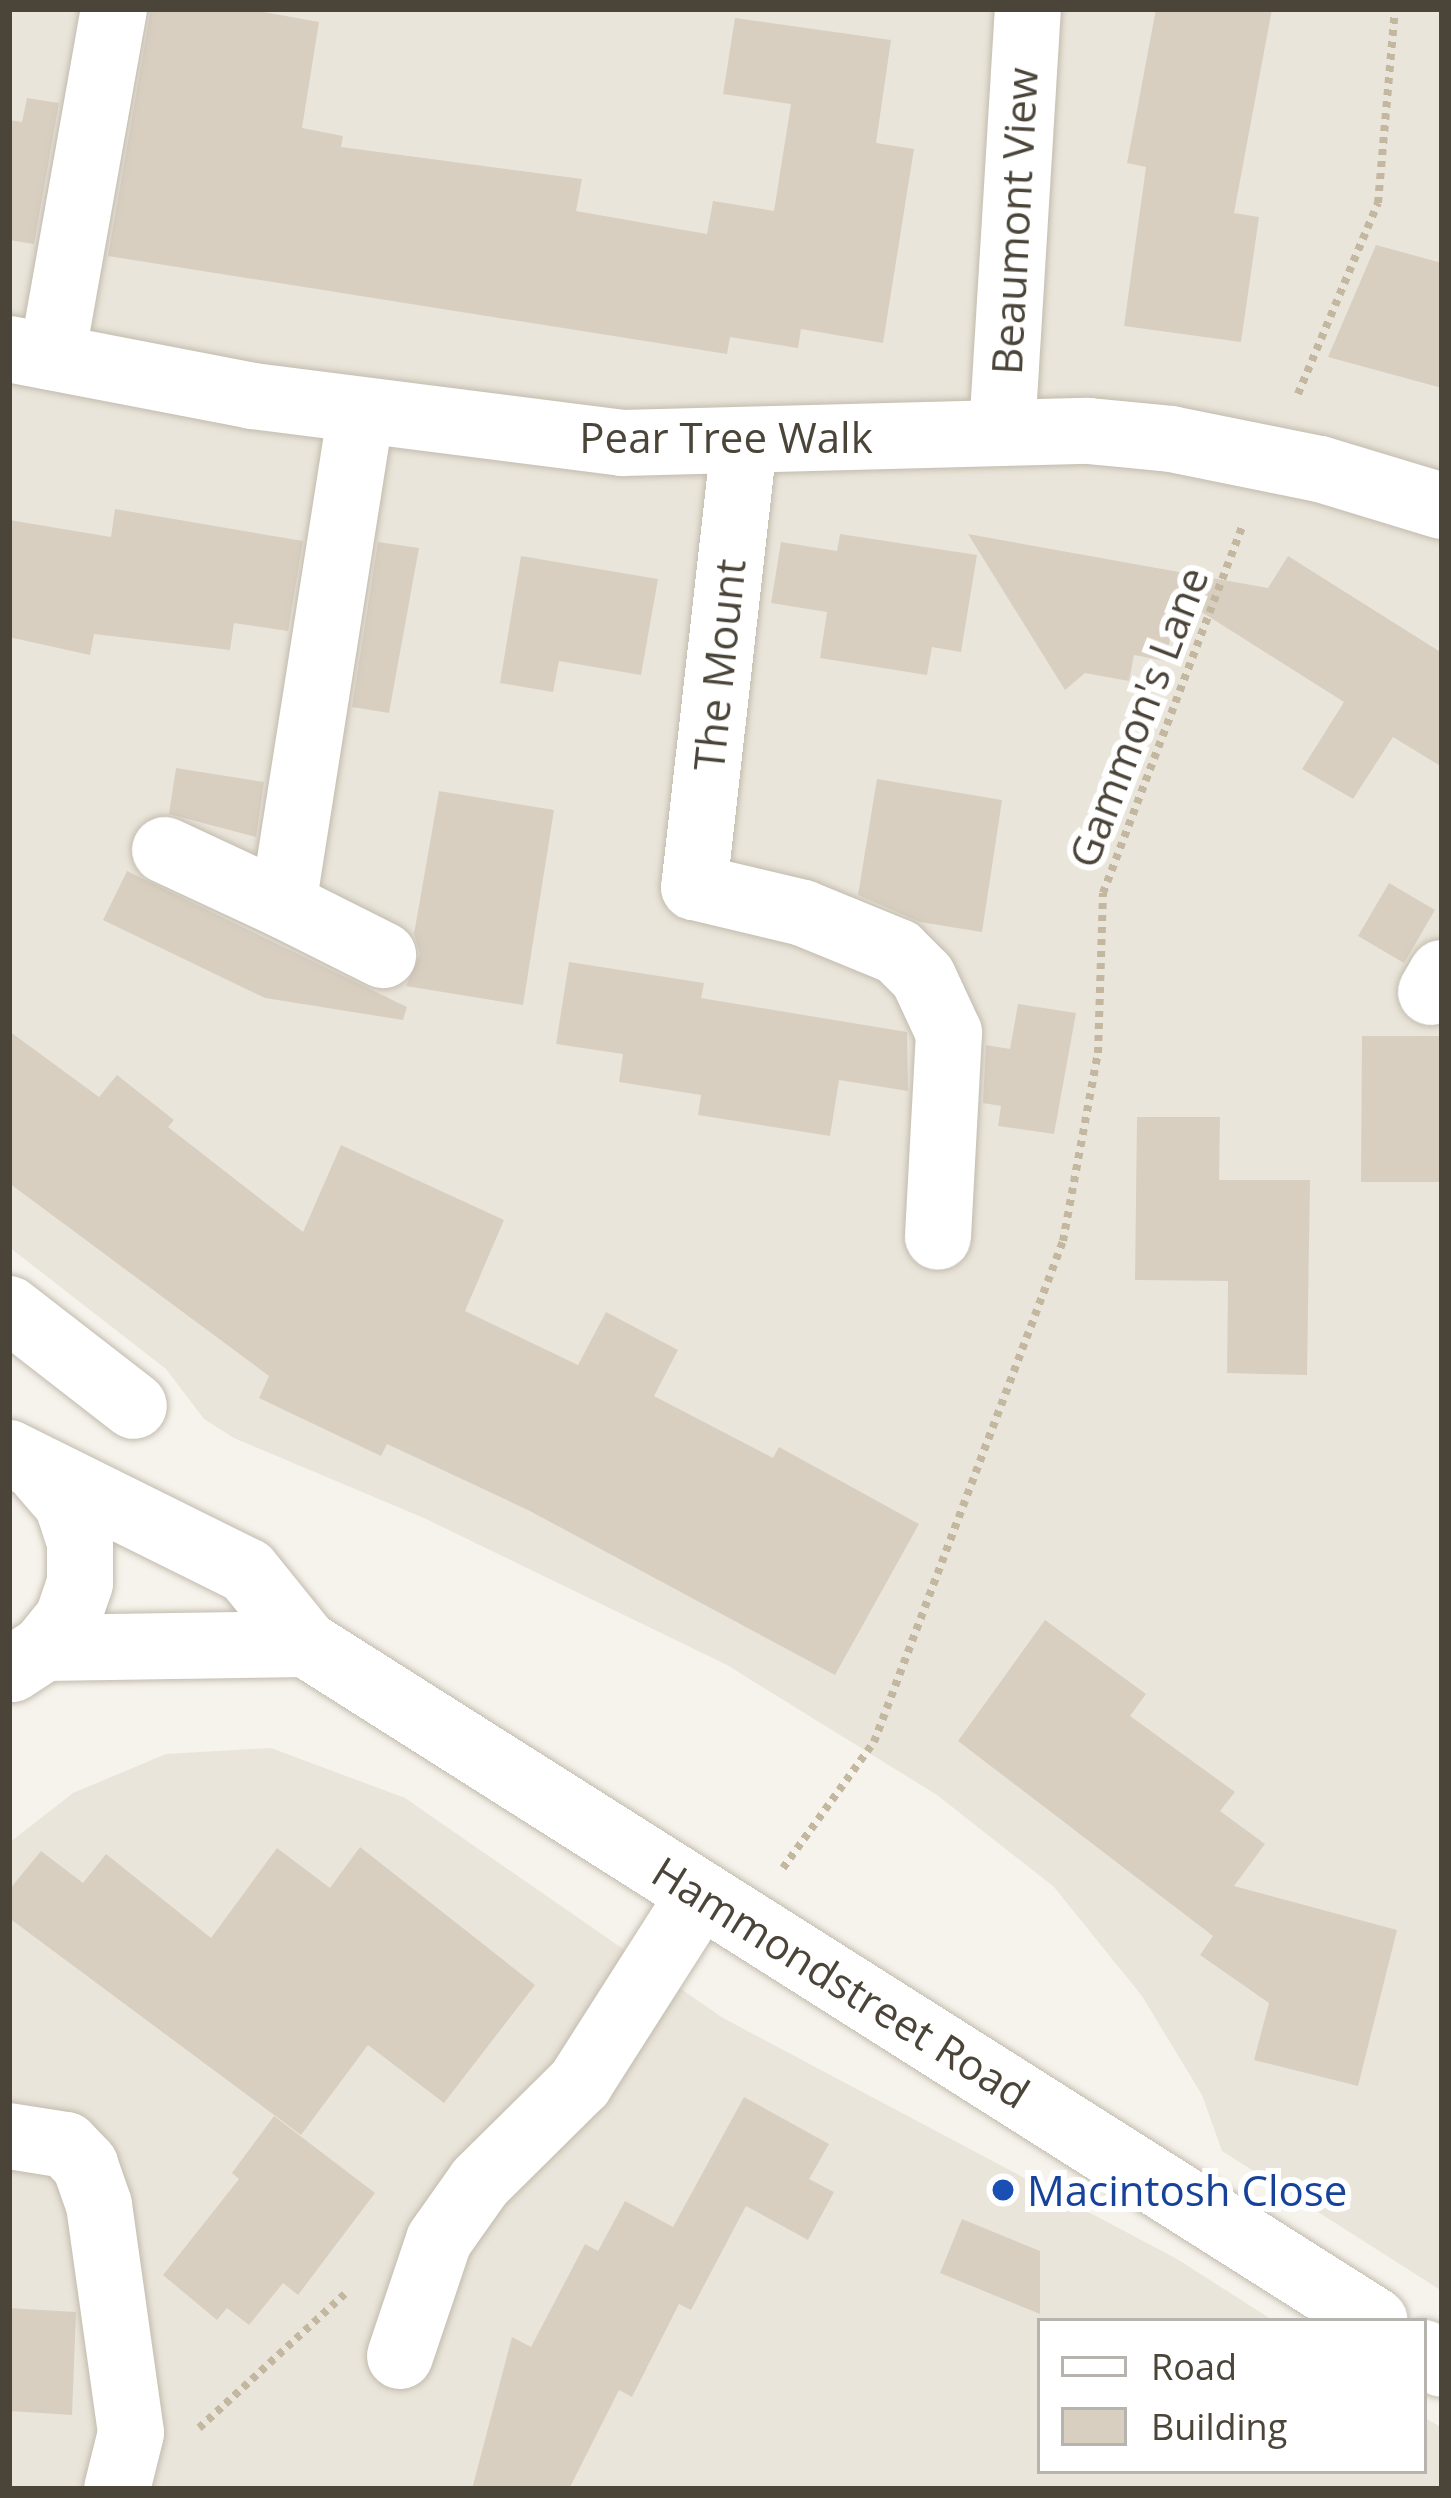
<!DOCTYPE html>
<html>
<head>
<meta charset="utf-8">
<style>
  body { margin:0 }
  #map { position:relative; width:1451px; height:2498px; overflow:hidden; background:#f6f3ec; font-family:"Open Sans",sans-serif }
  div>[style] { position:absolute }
  .residential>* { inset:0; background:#eae5da }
  .building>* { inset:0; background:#d8cfc1 }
  .path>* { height:8px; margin-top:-4px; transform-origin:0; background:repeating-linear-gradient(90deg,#c4b79f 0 6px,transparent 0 12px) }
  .roads { filter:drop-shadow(0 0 3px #c2bbae) drop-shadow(0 0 3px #c2bbae) }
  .minor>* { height:66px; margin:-33px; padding:0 33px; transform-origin:33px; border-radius:33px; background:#fff }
  .dots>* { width:33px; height:33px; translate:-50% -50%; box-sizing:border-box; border:6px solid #fff; border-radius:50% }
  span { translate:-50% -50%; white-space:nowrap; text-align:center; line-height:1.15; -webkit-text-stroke:12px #fff; paint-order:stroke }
  .street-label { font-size:42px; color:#4b4439 }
  .transit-label { font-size:42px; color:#164399 }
  .left { translate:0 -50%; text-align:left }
  .frame { position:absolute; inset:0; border:12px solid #4b4439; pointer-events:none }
  .legend { position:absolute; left:1037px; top:2318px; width:390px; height:156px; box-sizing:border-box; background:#fff; border:3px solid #b7b4b0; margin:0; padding:15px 21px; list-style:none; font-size:36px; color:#4b4439 }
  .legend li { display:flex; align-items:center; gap:24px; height:60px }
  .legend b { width:60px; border:3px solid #b7b4b0 }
</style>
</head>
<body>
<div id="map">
  <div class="residential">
    <div style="clip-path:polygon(9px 9px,1442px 9px,1442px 2291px,1222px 2151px,1202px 2095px,1142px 1996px,1054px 1887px,937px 1795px,727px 1665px,424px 1518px,234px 1438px,204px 1419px,166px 1369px,9px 1247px)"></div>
    <div style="clip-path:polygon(271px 1748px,405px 1798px,723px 2018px,1177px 2259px,1274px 2321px,1040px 2321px,1040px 2471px,1424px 2471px,1424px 2417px,1442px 2428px,1442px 2489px,9px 2489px,9px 1843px,73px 1793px,166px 1754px)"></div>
  </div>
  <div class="building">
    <div style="clip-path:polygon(151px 9px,247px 9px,319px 22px,302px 128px,343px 136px,341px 147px,582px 179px,576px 211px,707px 234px,713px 201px,774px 211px,791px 104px,723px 94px,735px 18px,891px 40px,876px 143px,914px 149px,883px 343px,801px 329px,798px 348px,730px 337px,727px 354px,108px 256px)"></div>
    <div style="clip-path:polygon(1156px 9px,1272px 9px,1234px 213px,1259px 217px,1241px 342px,1124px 326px,1146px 167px,1127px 163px)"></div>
    <div style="clip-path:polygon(27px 98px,59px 103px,34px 244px,9px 240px,9px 120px,22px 122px)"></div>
    <div style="clip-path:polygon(1376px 245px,1442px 263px,1442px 388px,1328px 357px)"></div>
    <div style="clip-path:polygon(115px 509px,303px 541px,288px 631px,234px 623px,230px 650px,94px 634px,90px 655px,9px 637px,9px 520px,111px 537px)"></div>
    <div style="clip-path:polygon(840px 534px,977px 555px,961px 652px,932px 647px,927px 675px,820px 658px,827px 612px,771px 603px,781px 542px,837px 551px)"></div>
    <div style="clip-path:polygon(968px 534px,1268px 588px,1288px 556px,1442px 653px,1442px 767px,1393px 737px,1353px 799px,1302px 769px,1344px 702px,1178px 597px,1166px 661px,1134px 655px,1129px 681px,1085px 673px,1065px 690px)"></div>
    <div style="clip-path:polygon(378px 542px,419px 548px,389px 713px,352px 707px)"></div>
    <div style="clip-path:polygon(521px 556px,658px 579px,641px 675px,559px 661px,553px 692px,500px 683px)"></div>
    <div style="clip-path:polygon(176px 768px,264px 782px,256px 837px,169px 814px)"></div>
    <div style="clip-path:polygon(877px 779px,1002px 800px,982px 932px,920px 922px,858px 895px)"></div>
    <div style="clip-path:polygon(439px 791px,554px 810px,523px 1005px,406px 986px,420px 954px,414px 934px)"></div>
    <div style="clip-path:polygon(127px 871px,407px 1007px,403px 1020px,265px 998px,103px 920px)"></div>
    <div style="clip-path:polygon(1389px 883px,1435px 910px,1404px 963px,1358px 936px)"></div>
    <div style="clip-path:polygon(569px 962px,704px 983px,701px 998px,907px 1032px,908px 1091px,839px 1080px,830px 1136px,698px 1115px,701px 1095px,619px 1082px,623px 1054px,556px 1044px)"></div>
    <div style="clip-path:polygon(1018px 1004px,1076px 1013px,1054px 1134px,998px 1126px,1001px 1106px,983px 1103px,986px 1045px,1010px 1049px)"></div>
    <div style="clip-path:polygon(9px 1031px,99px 1097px,117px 1075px,174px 1120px,168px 1127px,303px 1232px,341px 1145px,504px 1220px,465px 1311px,578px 1365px,606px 1312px,678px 1350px,654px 1396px,773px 1458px,779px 1447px,919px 1524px,835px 1675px,528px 1510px,387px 1444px,381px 1456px,259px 1398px,269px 1376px,9px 1183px)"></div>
    <div style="clip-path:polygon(1362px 1036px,1442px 1036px,1442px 1182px,1361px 1182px)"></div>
    <div style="clip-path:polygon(1137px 1117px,1220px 1117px,1219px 1180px,1310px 1180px,1307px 1375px,1227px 1373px,1228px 1281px,1135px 1280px)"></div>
    <div style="clip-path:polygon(1045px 1620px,1146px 1694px,1130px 1716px,1235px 1792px,1220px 1811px,1265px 1844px,1234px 1886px,1397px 1930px,1358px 2086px,1254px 2060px,1269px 2003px,1200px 1955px,1213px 1936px,958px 1741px)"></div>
    <div style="clip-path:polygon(360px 1847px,535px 1985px,444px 2103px,368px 2045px,301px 2135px,9px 1918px,9px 1890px,41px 1851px,83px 1883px,106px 1854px,211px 1938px,277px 1848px,330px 1888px)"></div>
    <div style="clip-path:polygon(744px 2097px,829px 2144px,809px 2179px,834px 2192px,808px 2240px,746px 2206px,691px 2310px,679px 2304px,632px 2397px,619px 2390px,569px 2489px,472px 2489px,512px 2337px,531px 2347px,585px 2244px,598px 2251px,625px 2201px,673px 2227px)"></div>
    <div style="clip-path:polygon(274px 2116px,375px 2193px,298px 2295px,283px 2283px,249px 2325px,227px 2308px,217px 2320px,163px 2275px,239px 2179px,232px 2173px)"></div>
    <div style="clip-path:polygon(962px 2219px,1040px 2251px,1040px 2314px,940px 2273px)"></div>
    <div style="clip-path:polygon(9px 2308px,76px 2312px,72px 2415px,9px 2411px)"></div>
  </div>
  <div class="path">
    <div style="left:1298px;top:394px;width:207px;rotate:-67.3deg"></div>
    <div style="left:1378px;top:203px;width:195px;rotate:-85deg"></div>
    <div style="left:783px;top:1868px;width:155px;rotate:-54.2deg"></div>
    <div style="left:874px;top:1742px;width:535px;rotate:-69.33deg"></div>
    <div style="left:1063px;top:1241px;width:191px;rotate:-79.5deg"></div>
    <div style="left:1098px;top:1053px;width:160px;rotate:-88.2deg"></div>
    <div style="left:1103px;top:893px;width:394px;rotate:-69.2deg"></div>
    <div style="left:199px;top:2428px;width:200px;rotate:-42.6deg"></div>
  </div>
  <div class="roads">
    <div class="minor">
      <div style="left:9px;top:349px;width:248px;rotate:10.9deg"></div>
      <div style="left:252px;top:396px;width:373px;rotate:7.2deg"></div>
      <div style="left:622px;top:443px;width:466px;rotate:-1.5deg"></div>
      <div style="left:1088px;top:431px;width:83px;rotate:5.5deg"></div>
      <div style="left:1171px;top:439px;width:152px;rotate:11.4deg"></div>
      <div style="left:1320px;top:469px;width:127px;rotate:16.9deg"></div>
      <div style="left:52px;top:357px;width:353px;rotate:-79.9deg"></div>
      <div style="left:361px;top:411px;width:500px;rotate:98.97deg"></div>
      <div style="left:283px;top:905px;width:112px;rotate:26.6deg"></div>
      <div style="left:1002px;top:432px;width:424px;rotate:-86.5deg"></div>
      <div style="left:744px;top:443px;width:447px;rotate:96.4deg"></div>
      <div style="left:694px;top:887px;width:112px;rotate:13.4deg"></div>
      <div style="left:803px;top:913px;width:103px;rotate:22.3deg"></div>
      <div style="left:898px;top:952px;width:35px;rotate:45deg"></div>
      <div style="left:923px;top:977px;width:62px;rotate:65.1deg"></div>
      <div style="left:949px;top:1033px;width:204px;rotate:93.1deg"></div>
      <div style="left:165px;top:850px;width:130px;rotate:25deg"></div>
      <div style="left:1431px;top:992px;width:22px;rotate:-60deg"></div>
      <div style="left:9px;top:1309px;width:158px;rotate:37.8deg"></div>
      <div style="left:9px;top:1453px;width:266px;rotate:26.4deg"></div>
      <div style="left:247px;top:1571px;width:94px;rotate:51.1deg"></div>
      <div style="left:306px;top:1644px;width:1265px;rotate:32.35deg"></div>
      <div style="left:44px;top:1648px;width:262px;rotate:-0.9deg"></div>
      <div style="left:12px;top:1669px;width:38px;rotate:-33deg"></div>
      <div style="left:44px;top:1648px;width:38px;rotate:-51deg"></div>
      <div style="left:68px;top:1618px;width:37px;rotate:-71deg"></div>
      <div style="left:80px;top:1583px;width:41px;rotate:-90deg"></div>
      <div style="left:80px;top:1542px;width:41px;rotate:-108.4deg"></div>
      <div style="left:67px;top:1503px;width:40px;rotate:-131deg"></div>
      <div style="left:9px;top:2136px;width:58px;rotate:9deg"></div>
      <div style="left:66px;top:2145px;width:28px;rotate:46deg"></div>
      <div style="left:85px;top:2165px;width:42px;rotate:70.7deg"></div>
      <div style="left:99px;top:2205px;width:230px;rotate:82deg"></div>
      <div style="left:131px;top:2433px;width:58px;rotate:104deg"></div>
      <div style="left:1424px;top:2353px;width:21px;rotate:31deg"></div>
      <div style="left:400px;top:2356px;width:122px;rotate:-71.4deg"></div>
      <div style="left:439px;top:2240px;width:71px;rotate:-54.7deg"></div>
      <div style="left:480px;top:2182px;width:141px;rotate:-44.7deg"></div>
      <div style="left:580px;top:2083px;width:222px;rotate:-57.5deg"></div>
    </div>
  </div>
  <div class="dots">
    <div style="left:1003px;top:2190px;background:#1a4fb4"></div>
  </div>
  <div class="street-label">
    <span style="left:1014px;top:221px;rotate:-87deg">Beaumont View</span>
    <span style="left:726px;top:437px">Pear Tree Walk</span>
    <span style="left:719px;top:665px;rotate:-84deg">The Mount</span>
    <span style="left:1138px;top:717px;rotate:-69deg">Gammon's Lane</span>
    <span style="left:841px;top:1982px;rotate:32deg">Hammondstreet Road</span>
  </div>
  <div class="transit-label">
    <span class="left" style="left:1027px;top:2190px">Macintosh Close</span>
  </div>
  <div class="frame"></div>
  <ul class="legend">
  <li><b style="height:15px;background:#fff"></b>Road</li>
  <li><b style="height:33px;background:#d8cfc1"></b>Building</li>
  </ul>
</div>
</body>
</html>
